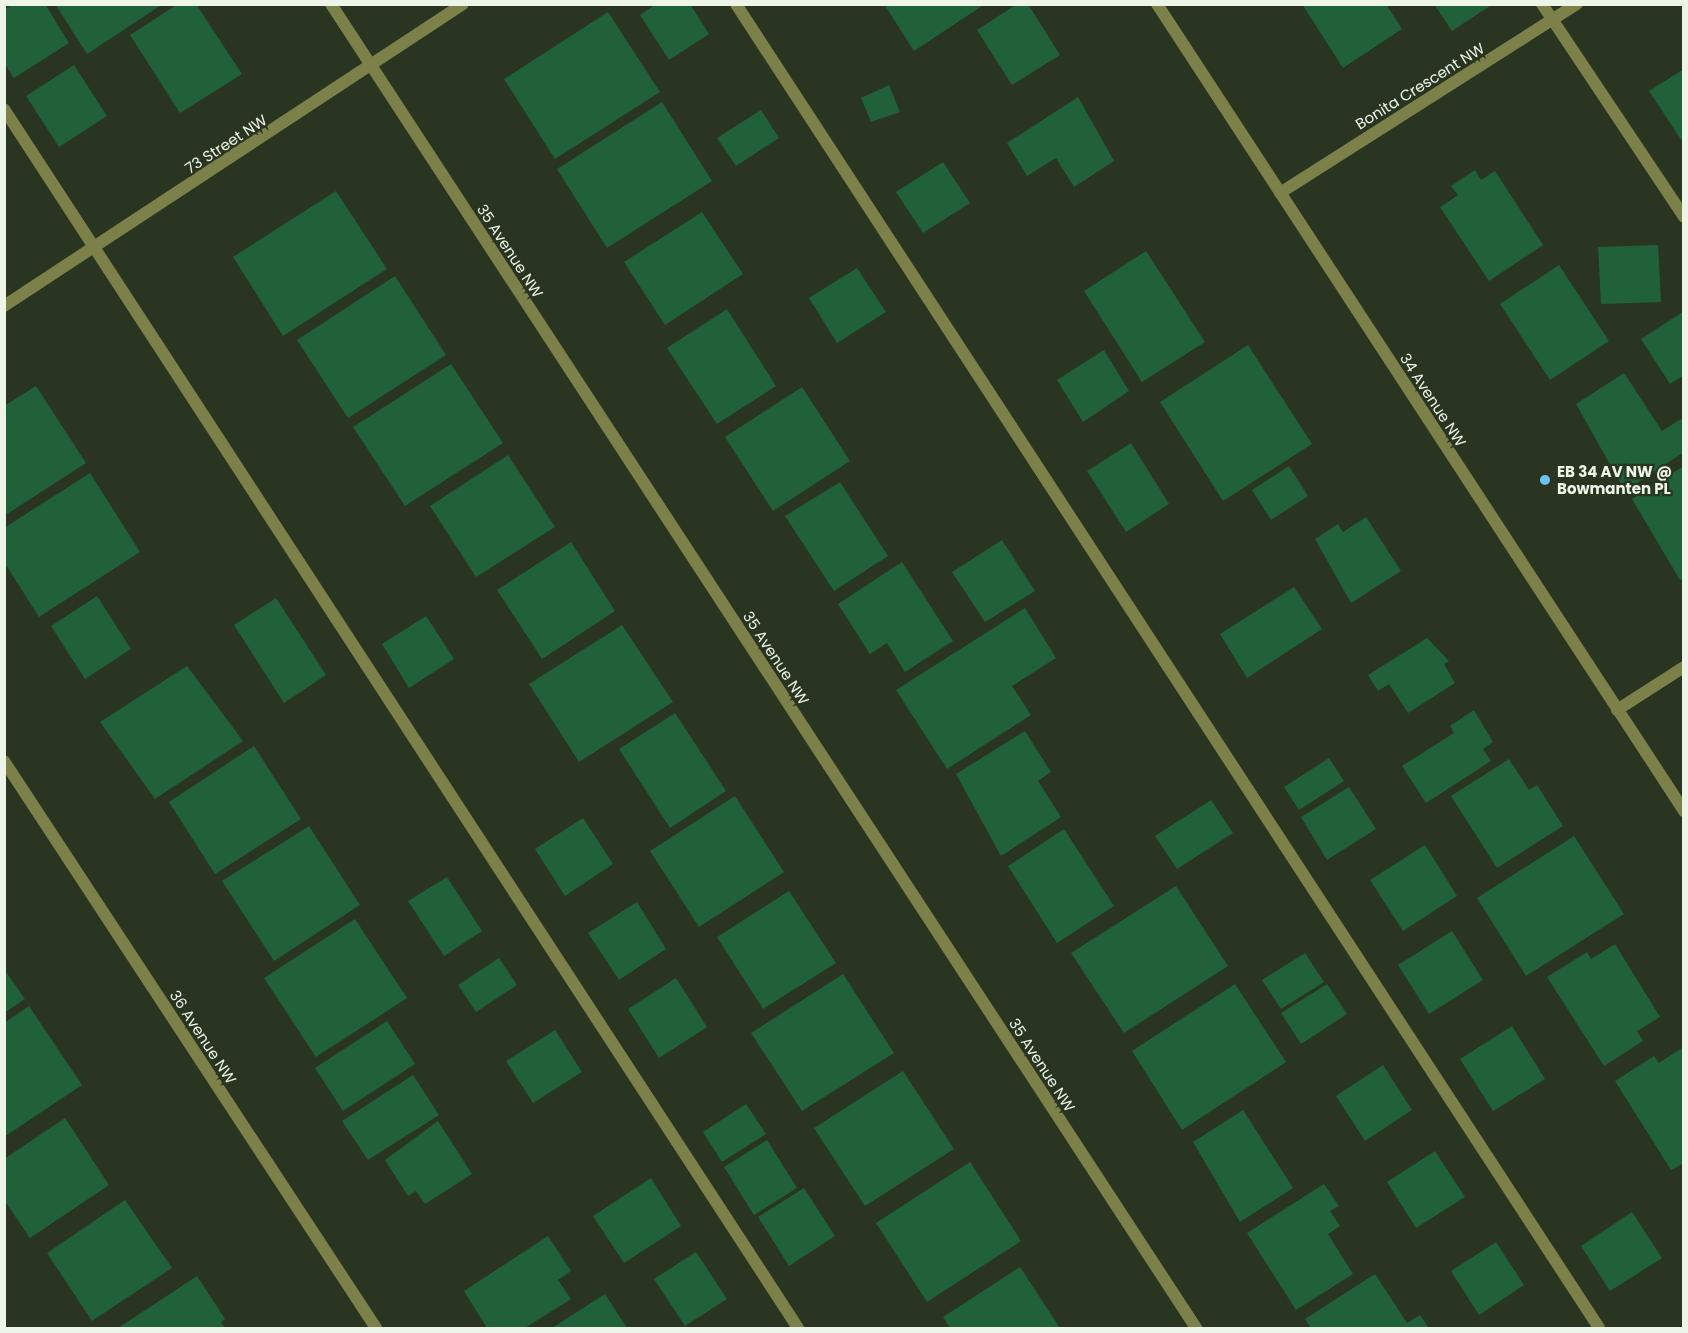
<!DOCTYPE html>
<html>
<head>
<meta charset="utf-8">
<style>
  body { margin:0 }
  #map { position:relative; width:1688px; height:1333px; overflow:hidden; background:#293421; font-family:Poppins,sans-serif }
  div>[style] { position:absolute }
  .building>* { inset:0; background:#20613a }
  .service>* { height:12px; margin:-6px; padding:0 6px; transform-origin:6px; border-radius:6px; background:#7b8149 }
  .minor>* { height:12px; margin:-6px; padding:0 6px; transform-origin:6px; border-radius:6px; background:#7b8149 }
  .tertiary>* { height:12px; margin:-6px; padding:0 6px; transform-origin:6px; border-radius:6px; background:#7b8149 }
  .dots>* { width:16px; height:16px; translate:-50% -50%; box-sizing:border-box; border:3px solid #293421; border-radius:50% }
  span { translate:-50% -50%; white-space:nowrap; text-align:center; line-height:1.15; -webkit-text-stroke:4.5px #293421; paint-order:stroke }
  .street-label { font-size:15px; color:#edf5e9 }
  .poi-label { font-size:15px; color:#edf5e9; font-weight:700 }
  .left { translate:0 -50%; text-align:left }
  .frame { position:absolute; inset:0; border:6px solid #edf5e9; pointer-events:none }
</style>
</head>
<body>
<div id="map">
  <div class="building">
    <div style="clip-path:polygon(13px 4px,45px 4px,69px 43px,14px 78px,4px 63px,4px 10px)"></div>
    <div style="clip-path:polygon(55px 4px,163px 4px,87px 54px)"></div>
    <div style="clip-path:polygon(178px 4px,196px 4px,242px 74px,180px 113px,130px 35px)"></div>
    <div style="clip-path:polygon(656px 4px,690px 4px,709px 34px,669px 60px,640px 15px)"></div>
    <div style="clip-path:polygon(884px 4px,985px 4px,914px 51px)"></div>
    <div style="clip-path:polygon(1017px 4px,1028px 4px,1060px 55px,1012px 85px,977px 30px)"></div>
    <div style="clip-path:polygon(1302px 4px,1386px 4px,1402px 29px,1343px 68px)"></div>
    <div style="clip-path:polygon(1434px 4px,1493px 4px,1452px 31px)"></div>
    <div style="clip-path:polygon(608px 12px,660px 92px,555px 159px,504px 79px)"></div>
    <div style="clip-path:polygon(74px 65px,107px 116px,59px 147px,26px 96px)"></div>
    <div style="clip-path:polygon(1684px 69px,1684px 144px,1649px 91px)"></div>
    <div style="clip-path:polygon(889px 85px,900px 112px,871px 122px,861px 98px)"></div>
    <div style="clip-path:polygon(1078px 97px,1114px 161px,1074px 187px,1056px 158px,1027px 176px,1007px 143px)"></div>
    <div style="clip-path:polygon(662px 102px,712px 181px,607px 248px,557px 169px)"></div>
    <div style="clip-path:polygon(761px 110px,779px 138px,736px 166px,717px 138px)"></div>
    <div style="clip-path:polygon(943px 162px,970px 203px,923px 233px,896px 192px)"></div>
    <div style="clip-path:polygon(1475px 170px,1481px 180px,1495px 171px,1543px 245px,1489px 281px,1440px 207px,1458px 195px,1451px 186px)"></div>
    <div style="clip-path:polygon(336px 191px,387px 269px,283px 336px,233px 257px)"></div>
    <div style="clip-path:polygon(702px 212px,743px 274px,665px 325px,624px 262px)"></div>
    <div style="clip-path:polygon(1658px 245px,1661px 302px,1601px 304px,1598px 247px)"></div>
    <div style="clip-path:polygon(1146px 251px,1205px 342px,1142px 382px,1084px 291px)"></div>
    <div style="clip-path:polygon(1559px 265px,1609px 341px,1550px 380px,1500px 304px)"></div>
    <div style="clip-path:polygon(857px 268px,886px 312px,837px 343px,809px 298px)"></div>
    <div style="clip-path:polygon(395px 276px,446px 355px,348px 418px,297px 340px)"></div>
    <div style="clip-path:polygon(727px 309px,776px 386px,717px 424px,667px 348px)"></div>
    <div style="clip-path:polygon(1684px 311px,1684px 375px,1670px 384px,1641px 339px)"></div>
    <div style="clip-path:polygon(1248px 345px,1312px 444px,1223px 501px,1160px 402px)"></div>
    <div style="clip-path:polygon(1104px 350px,1129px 391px,1083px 422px,1057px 380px)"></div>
    <div style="clip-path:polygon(451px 364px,503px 443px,405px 506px,353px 427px)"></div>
    <div style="clip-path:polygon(1624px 373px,1662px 431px,1681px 419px,1684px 423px,1684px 452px,1625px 491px,1576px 404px)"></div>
    <div style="clip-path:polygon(36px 386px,86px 463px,4px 516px,4px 406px)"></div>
    <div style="clip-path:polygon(802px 387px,850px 461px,773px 511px,725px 437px)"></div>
    <div style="clip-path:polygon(1131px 443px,1169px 504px,1126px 532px,1087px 471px)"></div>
    <div style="clip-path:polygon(508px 455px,555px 527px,476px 577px,430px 506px)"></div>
    <div style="clip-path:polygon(1289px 466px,1308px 496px,1271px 520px,1252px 490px)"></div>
    <div style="clip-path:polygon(1682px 467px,1684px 578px,1680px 580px,1632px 499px)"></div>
    <div style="clip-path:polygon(90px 473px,140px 552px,39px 617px,4px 562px,4px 528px)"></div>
    <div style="clip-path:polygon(840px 482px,888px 556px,834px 591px,785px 516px)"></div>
    <div style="clip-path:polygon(1366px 517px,1401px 571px,1351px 603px,1315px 539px,1338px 524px,1343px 532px)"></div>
    <div style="clip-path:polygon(1002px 540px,1035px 591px,985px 622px,952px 572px)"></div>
    <div style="clip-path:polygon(571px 542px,615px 611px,542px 659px,497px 590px)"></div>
    <div style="clip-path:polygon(902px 562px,953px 641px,905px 672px,887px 643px,870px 654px,838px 604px)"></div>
    <div style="clip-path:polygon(1294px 587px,1322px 629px,1247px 678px,1220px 634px)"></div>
    <div style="clip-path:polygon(97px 596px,131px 649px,85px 679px,51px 626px)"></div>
    <div style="clip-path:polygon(276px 598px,326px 675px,284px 703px,234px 625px)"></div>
    <div style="clip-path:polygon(1025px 608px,1056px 658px,1012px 686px,1031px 715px,947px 769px,896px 690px)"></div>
    <div style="clip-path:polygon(426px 616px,454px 659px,409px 688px,382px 644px)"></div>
    <div style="clip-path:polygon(622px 625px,673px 702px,579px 762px,529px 684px)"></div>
    <div style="clip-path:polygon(1427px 638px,1449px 661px,1444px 664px,1455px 683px,1408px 713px,1389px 684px,1378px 691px,1368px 675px)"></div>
    <div style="clip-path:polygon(187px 666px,243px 741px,155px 799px,100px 722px)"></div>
    <div style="clip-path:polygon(1474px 710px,1493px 742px,1483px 749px,1491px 761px,1426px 803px,1402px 766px,1454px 733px,1450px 726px)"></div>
    <div style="clip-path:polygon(675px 713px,726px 791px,670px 828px,619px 749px)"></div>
    <div style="clip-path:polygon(1025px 731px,1051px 772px,1038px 781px,1061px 817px,1001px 856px,956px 774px)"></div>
    <div style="clip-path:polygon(254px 746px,301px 819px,215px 874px,169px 802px)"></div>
    <div style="clip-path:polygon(1329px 758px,1344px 781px,1299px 810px,1284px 787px)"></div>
    <div style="clip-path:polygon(1509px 759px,1529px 790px,1537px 785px,1563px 826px,1497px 868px,1451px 796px)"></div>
    <div style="clip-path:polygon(1349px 787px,1376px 829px,1327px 860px,1301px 817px)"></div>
    <div style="clip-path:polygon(735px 796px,784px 872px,699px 927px,650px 851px)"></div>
    <div style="clip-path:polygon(1211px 800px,1233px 833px,1177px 869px,1155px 836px)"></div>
    <div style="clip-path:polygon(583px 818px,613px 864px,565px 896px,535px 849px)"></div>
    <div style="clip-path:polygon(309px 826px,360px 905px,274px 961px,222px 881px)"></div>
    <div style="clip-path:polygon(1064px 829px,1114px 906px,1057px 943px,1008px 866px)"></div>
    <div style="clip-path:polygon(1574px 836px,1624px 914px,1526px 976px,1477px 898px)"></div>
    <div style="clip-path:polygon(1425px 845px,1457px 896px,1403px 931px,1370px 880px)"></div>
    <div style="clip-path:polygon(447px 877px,482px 931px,444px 956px,408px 901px)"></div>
    <div style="clip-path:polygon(1176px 886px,1228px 966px,1124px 1033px,1071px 953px)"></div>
    <div style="clip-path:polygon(789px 891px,836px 963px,763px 1009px,717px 937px)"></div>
    <div style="clip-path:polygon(637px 902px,666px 949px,619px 980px,588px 933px)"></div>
    <div style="clip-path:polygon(355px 919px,407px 998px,316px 1057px,264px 978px)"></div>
    <div style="clip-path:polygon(1452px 931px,1483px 980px,1429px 1014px,1398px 965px)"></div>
    <div style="clip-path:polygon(1615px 944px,1660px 1017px,1637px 1031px,1643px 1041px,1604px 1066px,1547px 977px,1587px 952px,1591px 959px)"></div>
    <div style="clip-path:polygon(1305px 953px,1324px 982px,1281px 1009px,1262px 980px)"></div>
    <div style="clip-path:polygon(499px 958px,517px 985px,476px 1012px,458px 985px)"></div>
    <div style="clip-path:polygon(4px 969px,25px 999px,4px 1013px)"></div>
    <div style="clip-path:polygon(843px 974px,894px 1053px,802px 1111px,751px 1033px)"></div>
    <div style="clip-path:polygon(676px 978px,707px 1027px,659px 1058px,628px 1009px)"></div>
    <div style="clip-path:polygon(1235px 984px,1286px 1062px,1182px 1130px,1132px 1051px)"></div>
    <div style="clip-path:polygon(1327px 984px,1347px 1014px,1301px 1044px,1281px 1013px)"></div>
    <div style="clip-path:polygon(29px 1006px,82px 1085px,4px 1137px,4px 1023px)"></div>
    <div style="clip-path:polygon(387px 1021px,415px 1064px,343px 1111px,315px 1068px)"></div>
    <div style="clip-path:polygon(1512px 1026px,1545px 1079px,1493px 1111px,1460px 1059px)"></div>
    <div style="clip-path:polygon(555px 1030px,582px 1072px,533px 1103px,506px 1061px)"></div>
    <div style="clip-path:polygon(1682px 1048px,1684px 1163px,1671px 1170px,1615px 1081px,1654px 1056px,1659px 1063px)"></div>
    <div style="clip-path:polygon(1383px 1065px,1412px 1110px,1365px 1141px,1336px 1096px)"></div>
    <div style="clip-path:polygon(903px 1071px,954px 1149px,865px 1206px,814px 1128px)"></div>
    <div style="clip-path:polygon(413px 1075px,439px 1115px,368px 1160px,342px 1121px)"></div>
    <div style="clip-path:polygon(746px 1104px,766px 1134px,722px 1162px,703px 1132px)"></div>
    <div style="clip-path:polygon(1243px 1110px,1293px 1188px,1240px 1222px,1193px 1142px)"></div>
    <div style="clip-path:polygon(65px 1118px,109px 1185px,30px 1238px,4px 1200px,4px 1159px)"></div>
    <div style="clip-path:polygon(438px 1121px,472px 1174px,425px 1204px,416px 1191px,408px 1196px,385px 1160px)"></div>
    <div style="clip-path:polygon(767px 1140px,797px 1188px,754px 1215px,724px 1167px)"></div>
    <div style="clip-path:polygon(1435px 1151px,1465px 1197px,1416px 1228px,1387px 1182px)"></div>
    <div style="clip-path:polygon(970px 1162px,1021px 1241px,927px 1302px,876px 1223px)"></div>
    <div style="clip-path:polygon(651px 1178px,681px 1226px,624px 1263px,593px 1216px)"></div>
    <div style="clip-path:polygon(1324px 1184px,1339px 1206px,1330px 1211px,1340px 1226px,1328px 1234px,1353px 1274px,1296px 1310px,1247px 1233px)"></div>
    <div style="clip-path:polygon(804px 1188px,835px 1236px,789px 1266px,758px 1217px)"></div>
    <div style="clip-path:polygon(125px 1200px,172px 1268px,92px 1321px,47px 1253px)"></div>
    <div style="clip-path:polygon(1632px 1212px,1662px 1258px,1610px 1291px,1581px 1246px)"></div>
    <div style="clip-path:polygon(548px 1236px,571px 1271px,558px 1280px,571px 1299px,525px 1328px,487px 1328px,464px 1291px)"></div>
    <div style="clip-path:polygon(1496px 1242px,1524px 1285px,1479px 1315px,1451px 1271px)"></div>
    <div style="clip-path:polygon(696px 1252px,727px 1299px,685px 1326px,654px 1279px)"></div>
    <div style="clip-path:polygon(1020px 1267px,1060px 1328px,950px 1328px,943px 1317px)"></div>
    <div style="clip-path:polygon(1375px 1274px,1407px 1323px,1420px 1315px,1429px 1328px,1311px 1328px,1305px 1319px)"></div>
    <div style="clip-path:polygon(197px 1276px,225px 1319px,221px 1322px,225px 1328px,118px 1328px)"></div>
    <div style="clip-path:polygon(605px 1294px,627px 1328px,552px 1328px)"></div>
  </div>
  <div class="service">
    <div style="left:736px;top:4px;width:1580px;rotate:56.9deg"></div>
    <div style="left:1542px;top:4px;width:256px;rotate:56.3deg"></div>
    <div style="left:4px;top:109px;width:1455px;rotate:56.92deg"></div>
  </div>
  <div class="minor">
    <div style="left:331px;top:4px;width:1582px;rotate:56.84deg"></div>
    <div style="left:1280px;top:193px;width:352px;rotate:-32.5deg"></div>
    <div style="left:4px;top:306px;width:549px;rotate:-33.34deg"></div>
    <div style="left:1617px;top:710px;width:80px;rotate:-32.7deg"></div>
    <div style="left:4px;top:761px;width:678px;rotate:56.73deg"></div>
  </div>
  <div class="tertiary">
    <div style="left:1157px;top:4px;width:964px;rotate:56.85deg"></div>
  </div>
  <div class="dots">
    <div style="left:1545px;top:480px;background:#6bc3f2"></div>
  </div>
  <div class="street-label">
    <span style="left:1420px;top:86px;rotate:-32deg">Bonita Crescent NW</span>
    <span style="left:226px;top:144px;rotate:-33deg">73 Street NW</span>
    <span style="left:510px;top:251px;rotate:57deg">35 Avenue NW</span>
    <span style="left:1433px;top:400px;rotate:57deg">34 Avenue NW</span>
    <span style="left:776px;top:658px;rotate:57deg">35 Avenue NW</span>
    <span style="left:203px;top:1037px;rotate:57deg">36 Avenue NW</span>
    <span style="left:1042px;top:1065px;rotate:57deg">35 Avenue NW</span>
  </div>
  <div class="poi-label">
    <span class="left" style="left:1557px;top:480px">EB 34 AV NW @<br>Bowmanten PL</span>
  </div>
  <div class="frame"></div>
</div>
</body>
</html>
